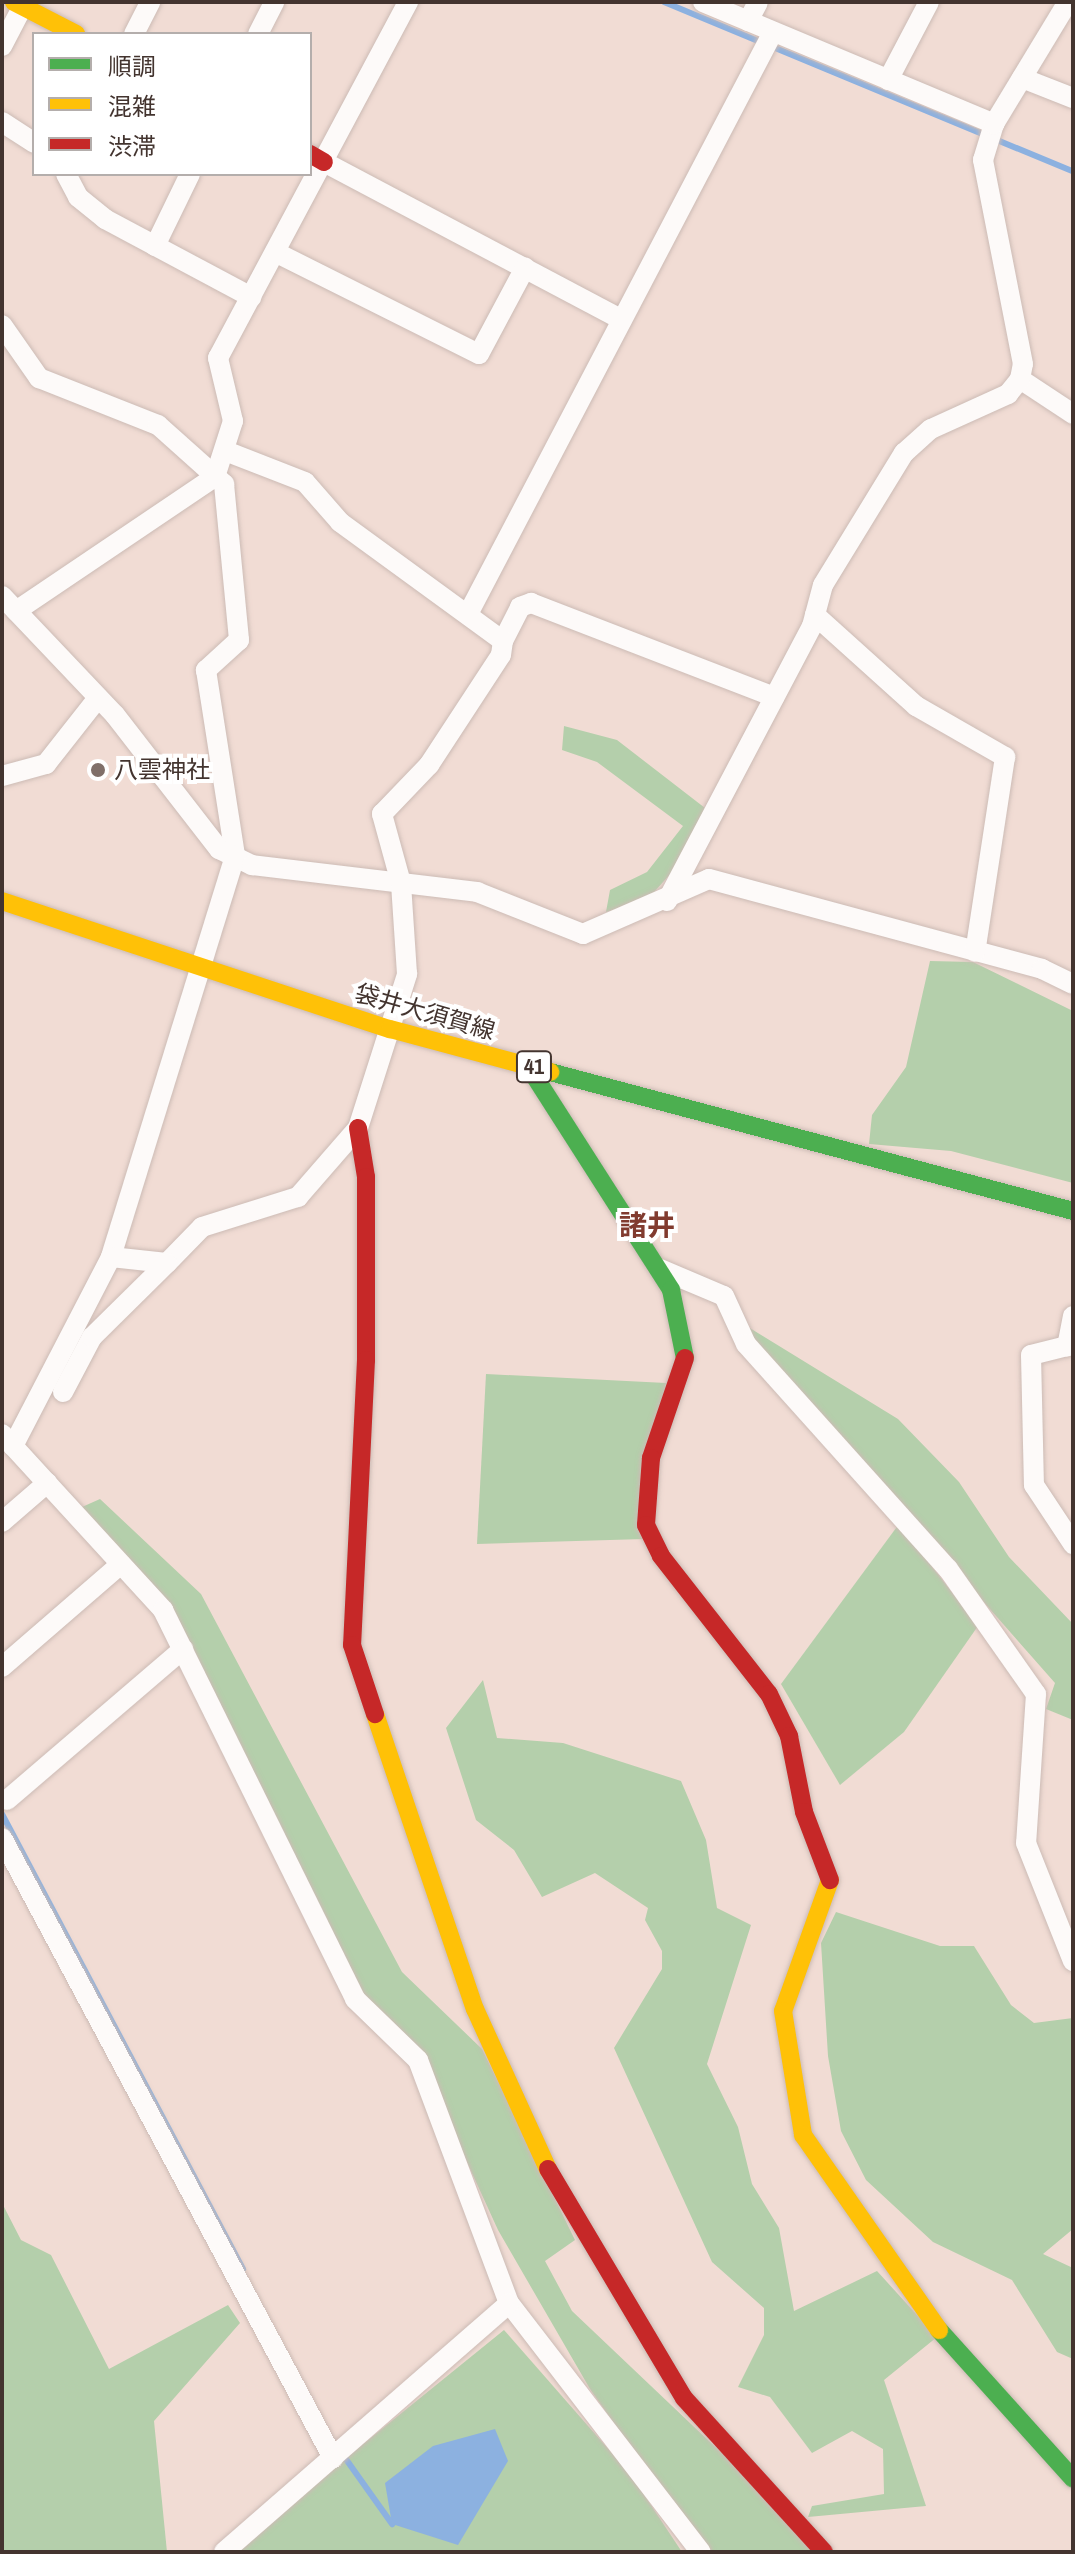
<!DOCTYPE html>
<html>
<head>
<meta charset="utf-8">
<style>
  body { margin:0 }
  #map { position:relative; width:1075px; height:2554px; overflow:hidden; background:#f1dcd4; font-family:"Archivo Narrow","Noto Sans JP",sans-serif }
  div>[style] { position:absolute }
  .green>* { inset:0; background:#b4cfab }
  .water>* { inset:0; background:#8cb1e0 }
  .stream>* { height:6px; margin:-3px; padding:0 3px; transform-origin:3px; border-radius:3px; background:#8cb1e0 }
  .roads { filter:drop-shadow(0 0 2px #ccbbb5) drop-shadow(0 0 2px #ccbbb5) }
  .street>* { height:20px; margin:-10px; padding:0 10px; transform-origin:10px; border-radius:10px; background:#fdfaf9 }
  .fast>* { height:18px; margin:-9px; padding:0 9px; transform-origin:9px; border-radius:9px; background:#4caf50 }
  .slow>* { height:18px; margin:-9px; padding:0 9px; transform-origin:9px; border-radius:9px; background:#ffc107 }
  .jam>* { height:18px; margin:-9px; padding:0 9px; transform-origin:9px; border-radius:9px; background:#c62828 }
  .dots>* { width:22px; height:22px; translate:-50% -50%; box-sizing:border-box; border:4px solid #fff; border-radius:50% }
  span { translate:-50% -50%; white-space:nowrap; text-align:center; line-height:1.15; -webkit-text-stroke:8px #fff; paint-order:stroke }
  .shield-label span { padding:2px 6px; background:#fff; border:2px solid; border-radius:6px; -webkit-text-stroke-width:0 }
  .shield-label { font-size:22px; color:#43342f; font-weight:700 }
  .poi-label { font-size:24px; color:#43342f }
  .left { translate:0 -50%; text-align:left }
  .street-label { font-size:24px; color:#43342f }
  .quarter-label { font-size:28px; color:#813b2f; font-weight:700 }
  .frame { position:absolute; inset:0; border:4px solid #43342f; pointer-events:none }
  .legend { position:absolute; left:32px; top:32px; width:280px; height:144px; box-sizing:border-box; background:#fff; border:2px solid #b4aeac; margin:0; padding:10px 14px; list-style:none; font-size:24px; color:#43342f }
  .legend li { display:flex; align-items:center; gap:16px; height:40px }
  .legend b { width:40px; border:2px solid #b4aeac }
</style>
</head>
<body>
<div id="map">
  <div class="green">
    <div style="clip-path:polygon(564px 726px,617px 740px,705px 808px,698px 843px,647px 900px,606px 912px,610px 890px,647px 872px,683px 826px,597px 762px,562px 750px)"></div>
    <div style="clip-path:polygon(930px 961px,973px 962px,1073px 1011px,1073px 1183px,951px 1151px,869px 1144px,872px 1115px,906px 1067px)"></div>
    <div style="clip-path:polygon(735px 1319px,898px 1419px,959px 1482px,1009px 1557px,1073px 1624px,1073px 1720px,1046px 1709px,1055px 1683px)"></div>
    <div style="clip-path:polygon(486px 1374px,666px 1383px,644px 1539px,477px 1544px)"></div>
    <div style="clip-path:polygon(100px 1499px,201px 1594px,402px 1972px,482px 2049px,575px 2240px,545px 2261px,572px 2311px,768px 2497px,814px 2552px,704px 2552px,590px 2389px,498px 2230px,428px 2077px,351px 1990px,163px 1610px,73px 1511px)"></div>
    <div style="clip-path:polygon(899px 1524px,978px 1626px,904px 1732px,840px 1785px,781px 1684px)"></div>
    <div style="clip-path:polygon(483px 1680px,497px 1738px,563px 1743px,681px 1781px,706px 1840px,717px 1908px,751px 1925px,707px 2064px,738px 2127px,752px 2184px,779px 2228px,794px 2311px,877px 2271px,937px 2337px,884px 2380px,926px 2506px,808px 2517px,812px 2506px,884px 2494px,883px 2449px,852px 2431px,812px 2453px,770px 2397px,738px 2387px,764px 2335px,764px 2308px,712px 2262px,614px 2048px,662px 1969px,662px 1951px,645px 1920px,648px 1908px,595px 1873px,542px 1897px,514px 1850px,476px 1820px,446px 1728px)"></div>
    <div style="clip-path:polygon(836px 1912px,940px 1946px,974px 1946px,1011px 2005px,1034px 2023px,1073px 2018px,1073px 2229px,1043px 2254px,1073px 2268px,1073px 2359px,1057px 2352px,1012px 2280px,933px 2242px,866px 2180px,841px 2131px,828px 2056px,821px 1943px)"></div>
    <div style="clip-path:polygon(2px 2203px,21px 2240px,51px 2255px,109px 2369px,228px 2305px,240px 2323px,154px 2421px,167px 2552px,2px 2552px)"></div>
    <div style="clip-path:polygon(504px 2330px,631px 2475px,682px 2552px,230px 2552px)"></div>
  </div>
  <div class="water">
    <div style="clip-path:polygon(495px 2429px,508px 2461px,458px 2545px,392px 2524px,385px 2483px,433px 2446px)"></div>
  </div>
  <div class="stream">
    <div style="left:664px;top:2px;width:443px;rotate:22.5deg"></div>
    <div style="left:2px;top:1814px;width:515px;rotate:62.09deg"></div>
    <div style="left:343px;top:2455px;width:85px;rotate:54.6deg"></div>
  </div>
  <div class="roads">
    <div class="street">
      <div style="left:703px;top:2px;width:316px;rotate:22.7deg"></div>
      <div style="left:748px;top:21px;width:21px;rotate:-62deg"></div>
      <div style="left:134px;top:34px;width:36px;rotate:-63deg"></div>
      <div style="left:258px;top:34px;width:36px;rotate:-63deg"></div>
      <div style="left:2px;top:46px;width:50px;rotate:-62.4deg"></div>
      <div style="left:1022px;top:78px;width:55px;rotate:21.4deg"></div>
      <div style="left:888px;top:80px;width:88px;rotate:-62.3deg"></div>
      <div style="left:2px;top:122px;width:38px;rotate:33deg"></div>
      <div style="left:324px;top:162px;width:337px;rotate:27.9deg"></div>
      <div style="left:66px;top:174px;width:26px;rotate:62deg"></div>
      <div style="left:78px;top:197px;width:35px;rotate:39deg"></div>
      <div style="left:105px;top:219px;width:166px;rotate:28.1deg"></div>
      <div style="left:155px;top:246px;width:80px;rotate:-64.1deg"></div>
      <div style="left:275px;top:252px;width:228px;rotate:26.6deg"></div>
      <div style="left:479px;top:354px;width:98px;rotate:-61.9deg"></div>
      <div style="left:2px;top:325px;width:65px;rotate:55.1deg"></div>
      <div style="left:39px;top:378px;width:128px;rotate:21.6deg"></div>
      <div style="left:158px;top:425px;width:89px;rotate:41.8deg"></div>
      <div style="left:224px;top:484px;width:157px;rotate:84.5deg"></div>
      <div style="left:239px;top:640px;width:45px;rotate:137.7deg"></div>
      <div style="left:206px;top:670px;width:188px;rotate:81.1deg"></div>
      <div style="left:235px;top:856px;width:420px;rotate:107.2deg"></div>
      <div style="left:111px;top:1257px;width:213px;rotate:117.4deg"></div>
      <div style="left:1020px;top:379px;width:64px;rotate:33.4deg"></div>
      <div style="left:2px;top:596px;width:164px;rotate:46.5deg"></div>
      <div style="left:115px;top:715px;width:170px;rotate:52.2deg"></div>
      <div style="left:219px;top:849px;width:37px;rotate:26deg"></div>
      <div style="left:252px;top:865px;width:227px;rotate:6.8deg"></div>
      <div style="left:477px;top:892px;width:114px;rotate:21.6deg"></div>
      <div style="left:583px;top:934px;width:137px;rotate:-23.6deg"></div>
      <div style="left:709px;top:879px;width:345px;rotate:15.1deg"></div>
      <div style="left:1042px;top:969px;width:34px;rotate:26deg"></div>
      <div style="left:16px;top:611px;width:240px;rotate:-34deg"></div>
      <div style="left:215px;top:477px;width:59px;rotate:-72.2deg"></div>
      <div style="left:233px;top:421px;width:65px;rotate:-103.4deg"></div>
      <div style="left:218px;top:358px;width:404px;rotate:-61.9deg"></div>
      <div style="left:468px;top:614px;width:657px;rotate:-62.34deg"></div>
      <div style="left:815px;top:615px;width:136px;rotate:42deg"></div>
      <div style="left:916px;top:706px;width:103px;rotate:29.8deg"></div>
      <div style="left:1005px;top:757px;width:197px;rotate:98.7deg"></div>
      <div style="left:503px;top:641px;width:38px;rotate:-63deg"></div>
      <div style="left:520px;top:607px;width:12px;rotate:-20deg"></div>
      <div style="left:531px;top:603px;width:261px;rotate:21.1deg"></div>
      <div style="left:2px;top:776px;width:46px;rotate:-15.3deg"></div>
      <div style="left:46px;top:764px;width:84px;rotate:-51.8deg"></div>
      <div style="left:667px;top:901px;width:311px;rotate:-62.2deg"></div>
      <div style="left:812px;top:626px;width:42px;rotate:-75deg"></div>
      <div style="left:823px;top:585px;width:155px;rotate:-58.5deg"></div>
      <div style="left:904px;top:453px;width:36px;rotate:-42deg"></div>
      <div style="left:931px;top:429px;width:85px;rotate:-24.4deg"></div>
      <div style="left:1008px;top:394px;width:19px;rotate:-51deg"></div>
      <div style="left:1020px;top:379px;width:15px;rotate:-79deg"></div>
      <div style="left:1023px;top:364px;width:208px;rotate:-101.1deg"></div>
      <div style="left:983px;top:160px;width:38px;rotate:-73deg"></div>
      <div style="left:994px;top:124px;width:143px;rotate:-58.8deg"></div>
      <div style="left:111px;top:1257px;width:56px;rotate:6.1deg"></div>
      <div style="left:167px;top:1263px;width:50px;rotate:-45.8deg"></div>
      <div style="left:202px;top:1227px;width:101px;rotate:-17.4deg"></div>
      <div style="left:298px;top:1197px;width:91px;rotate:-49deg"></div>
      <div style="left:358px;top:1128px;width:162px;rotate:-72.3deg"></div>
      <div style="left:407px;top:974px;width:91px;rotate:-93.8deg"></div>
      <div style="left:401px;top:883px;width:72px;rotate:-105.4deg"></div>
      <div style="left:382px;top:814px;width:68px;rotate:-46.2deg"></div>
      <div style="left:429px;top:765px;width:131px;rotate:-56.8deg"></div>
      <div style="left:501px;top:655px;width:14px;rotate:-82deg"></div>
      <div style="left:503px;top:641px;width:202px;rotate:-143.9deg"></div>
      <div style="left:340px;top:522px;width:53px;rotate:-131.2deg"></div>
      <div style="left:305px;top:482px;width:83px;rotate:-158.7deg"></div>
      <div style="left:660px;top:1269px;width:69px;rotate:22.9deg"></div>
      <div style="left:724px;top:1296px;width:53px;rotate:65.4deg"></div>
      <div style="left:746px;top:1344px;width:302px;rotate:48.1deg"></div>
      <div style="left:948px;top:1569px;width:153px;rotate:54.9deg"></div>
      <div style="left:1036px;top:1694px;width:149px;rotate:93.8deg"></div>
      <div style="left:1026px;top:1843px;width:127px;rotate:68.3deg"></div>
      <div style="left:1073px;top:1316px;width:31px;rotate:101deg"></div>
      <div style="left:1067px;top:1346px;width:37px;rotate:166deg"></div>
      <div style="left:1031px;top:1355px;width:130px;rotate:88.7deg"></div>
      <div style="left:1034px;top:1485px;width:71px;rotate:56.5deg"></div>
      <div style="left:63px;top:1392px;width:62px;rotate:-62.2deg"></div>
      <div style="left:92px;top:1337px;width:105px;rotate:-44.6deg"></div>
      <div style="left:2px;top:1434px;width:239px;rotate:47.5deg"></div>
      <div style="left:163px;top:1610px;width:434px;rotate:63.7deg"></div>
      <div style="left:355px;top:1999px;width:88px;rotate:44.1deg"></div>
      <div style="left:418px;top:2060px;width:259px;rotate:69.5deg"></div>
      <div style="left:509px;top:2303px;width:314px;rotate:52.4deg"></div>
      <div style="left:2px;top:1522px;width:60px;rotate:-40.9deg"></div>
      <div style="left:2px;top:1667px;width:157px;rotate:-40.9deg"></div>
      <div style="left:7px;top:1800px;width:232px;rotate:-40.6deg"></div>
      <div style="left:2px;top:1838px;width:703px;rotate:61.9deg"></div>
      <div style="left:224px;top:2552px;width:378px;rotate:-41.1deg"></div>
    </div>
    <div class="fast">
      <div style="left:528px;top:1066px;width:266px;rotate:57.4deg"></div>
      <div style="left:671px;top:1290px;width:69px;rotate:78.4deg"></div>
      <div style="left:550px;top:1072px;width:541px;rotate:14.88deg"></div>
      <div style="left:939px;top:2330px;width:200px;rotate:48deg"></div>
    </div>
    <div class="slow">
      <div style="left:14px;top:2px;width:70px;rotate:27.3deg"></div>
      <div style="left:2px;top:901px;width:409px;rotate:18.3deg"></div>
      <div style="left:390px;top:1029px;width:166px;rotate:15deg"></div>
      <div style="left:375px;top:1714px;width:311px;rotate:71.3deg"></div>
      <div style="left:475px;top:2009px;width:176px;rotate:65.5deg"></div>
      <div style="left:830px;top:1880px;width:139px;rotate:109.7deg"></div>
      <div style="left:783px;top:2011px;width:126px;rotate:80.8deg"></div>
      <div style="left:803px;top:2135px;width:238px;rotate:55.1deg"></div>
    </div>
    <div class="jam">
      <div style="left:310px;top:154px;width:16px;rotate:30deg"></div>
      <div style="left:358px;top:1128px;width:50px;rotate:80.7deg"></div>
      <div style="left:366px;top:1177px;width:183px;rotate:90deg"></div>
      <div style="left:366px;top:1360px;width:285px;rotate:92.8deg"></div>
      <div style="left:352px;top:1645px;width:73px;rotate:71.6deg"></div>
      <div style="left:685px;top:1358px;width:106px;rotate:108.8deg"></div>
      <div style="left:651px;top:1458px;width:67px;rotate:94.3deg"></div>
      <div style="left:646px;top:1525px;width:34px;rotate:64deg"></div>
      <div style="left:661px;top:1556px;width:175px;rotate:52deg"></div>
      <div style="left:769px;top:1694px;width:47px;rotate:64.5deg"></div>
      <div style="left:789px;top:1736px;width:77px;rotate:78.8deg"></div>
      <div style="left:804px;top:1812px;width:73px;rotate:69.1deg"></div>
      <div style="left:548px;top:2169px;width:266px;rotate:59.3deg"></div>
      <div style="left:684px;top:2398px;width:208px;rotate:47.7deg"></div>
    </div>
  </div>
  <div class="dots">
    <div style="left:98px;top:770px;background:#806f69"></div>
  </div>
  <div class="shield-label">
    <span style="left:534px;top:1067px">41</span>
  </div>
  <div class="poi-label">
    <span class="left" style="left:114px;top:770px">八雲神社</span>
  </div>
  <div class="street-label">
    <span style="left:425px;top:1012px;rotate:16deg">袋井大須賀線</span>
  </div>
  <div class="quarter-label">
    <span style="left:647px;top:1225px">諸井</span>
  </div>
  <div class="frame"></div>
  <ul class="legend">
  <li><b style="height:10px;background:#4caf50"></b>順調</li>
  <li><b style="height:10px;background:#ffc107"></b>混雑</li>
  <li><b style="height:10px;background:#c62828"></b>渋滞</li>
  </ul>
</div>
</body>
</html>
